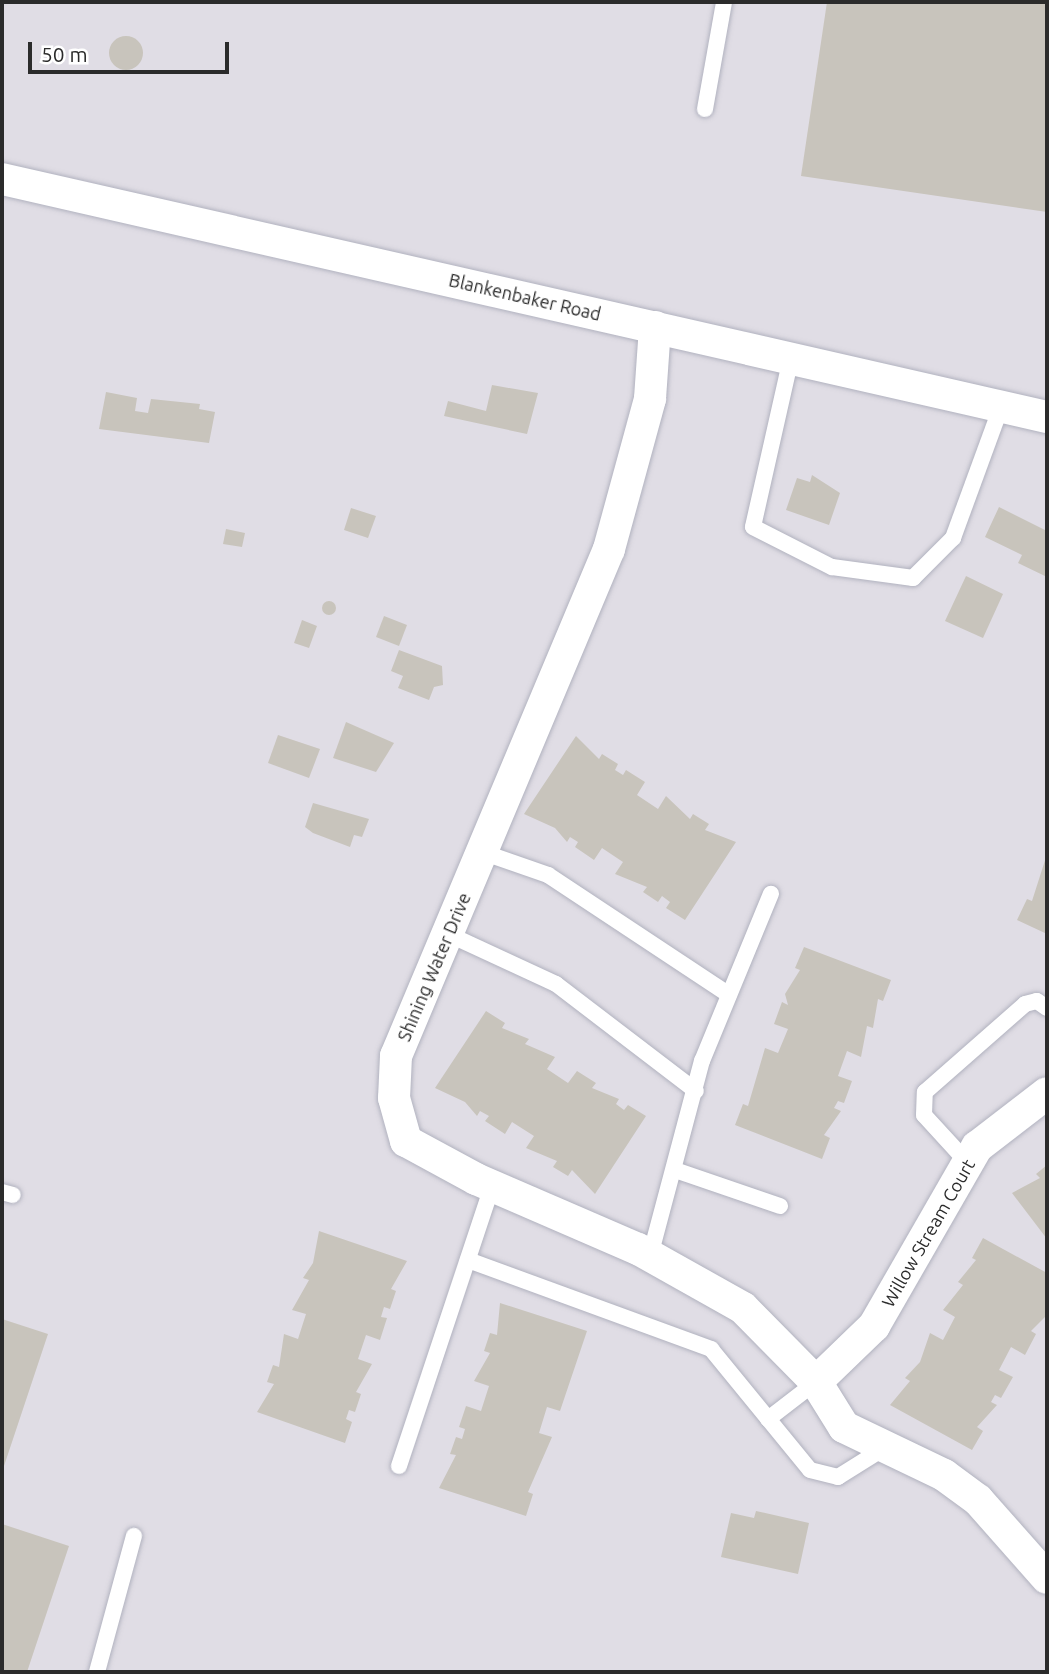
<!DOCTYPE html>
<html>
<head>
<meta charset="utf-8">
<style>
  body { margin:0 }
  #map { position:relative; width:1049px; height:1674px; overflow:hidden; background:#ede7dd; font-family:Ubuntu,sans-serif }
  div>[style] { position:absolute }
  .industrial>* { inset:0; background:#e0dde5 }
  .building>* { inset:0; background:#c8c4bc }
  .round { border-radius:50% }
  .roads { filter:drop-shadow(0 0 2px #b1b2bf) drop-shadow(0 0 2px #b1b2bf) }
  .lane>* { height:16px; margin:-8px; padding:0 8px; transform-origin:8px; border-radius:8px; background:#fff }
  .street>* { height:32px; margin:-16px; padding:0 16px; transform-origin:16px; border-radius:16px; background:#fff }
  span { translate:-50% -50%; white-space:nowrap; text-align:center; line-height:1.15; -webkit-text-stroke:5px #fff; paint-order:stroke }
  .street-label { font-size:18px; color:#2b2b2b }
  .frame { position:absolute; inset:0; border:4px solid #2b2b2b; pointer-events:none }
  .scale { position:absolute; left:28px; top:42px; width:201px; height:32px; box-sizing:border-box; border:4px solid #2b2b2b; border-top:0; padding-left:9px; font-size:21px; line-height:24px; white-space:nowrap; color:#2b2b2b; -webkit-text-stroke:5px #fff; paint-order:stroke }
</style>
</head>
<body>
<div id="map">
  <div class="industrial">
    <div style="clip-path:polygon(2px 2px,1047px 2px,1047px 1672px,2px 1672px)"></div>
  </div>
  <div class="building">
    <div style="clip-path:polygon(827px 2px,1047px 2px,1047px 212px,801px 176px)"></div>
    <div class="round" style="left:109px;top:36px;width:34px;height:34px"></div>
    <div style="clip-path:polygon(492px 385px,538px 393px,527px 434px,444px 416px,448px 401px,486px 411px)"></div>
    <div style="clip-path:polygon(106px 392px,137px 398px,135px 411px,148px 413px,151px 399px,200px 404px,199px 409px,215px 412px,209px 443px,99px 429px)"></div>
    <div style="clip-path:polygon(812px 475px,840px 493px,829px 525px,786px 510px,797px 478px,810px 482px)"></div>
    <div style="clip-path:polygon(999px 507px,1047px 531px,1047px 577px,1018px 563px,1022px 555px,985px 537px)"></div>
    <div style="clip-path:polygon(351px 508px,376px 516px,368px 538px,344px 530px)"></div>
    <div style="clip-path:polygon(226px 529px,245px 533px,242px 547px,223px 544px)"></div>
    <div style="clip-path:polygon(966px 576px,1003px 594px,983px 638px,945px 621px)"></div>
    <div class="round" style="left:322px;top:601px;width:14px;height:14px"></div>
    <div style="clip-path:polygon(384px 616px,407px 625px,399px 646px,376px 637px)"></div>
    <div style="clip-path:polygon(302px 620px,317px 626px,309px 648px,294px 643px)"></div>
    <div style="clip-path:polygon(399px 650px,442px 666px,443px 685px,434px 687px,429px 700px,398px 688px,403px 676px,391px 671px)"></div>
    <div style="clip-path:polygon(346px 722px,394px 743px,376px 772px,333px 758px)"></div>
    <div style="clip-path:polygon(278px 735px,320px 749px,309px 778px,268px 763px)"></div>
    <div style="clip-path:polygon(576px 736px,599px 759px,602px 754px,618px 764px,615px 770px,623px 775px,626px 770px,645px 782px,637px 795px,658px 809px,666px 796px,690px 819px,693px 814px,709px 824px,705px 830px,736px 842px,685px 920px,666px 908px,670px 902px,662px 896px,658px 902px,643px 892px,647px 887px,615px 874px,623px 862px,602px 848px,594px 860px,575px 847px,578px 842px,570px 837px,567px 842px,555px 828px,524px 814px)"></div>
    <div style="clip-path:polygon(313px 803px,369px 819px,362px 837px,354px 835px,350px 847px,313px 833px,305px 827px)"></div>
    <div style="clip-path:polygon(1047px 854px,1047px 934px,1017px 920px,1027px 899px,1032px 901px)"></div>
    <div style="clip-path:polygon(804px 947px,891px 980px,883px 1001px,878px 999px,873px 1028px,867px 1026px,861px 1057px,847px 1051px,838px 1076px,852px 1081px,844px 1103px,838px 1101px,834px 1108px,841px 1111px,824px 1135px,830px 1138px,822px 1159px,735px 1125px,743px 1104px,748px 1106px,765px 1048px,778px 1053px,788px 1029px,774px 1024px,782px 1002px,788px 1005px,785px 994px,800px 970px,795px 968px)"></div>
    <div style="clip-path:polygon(486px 1011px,505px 1023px,502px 1028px,529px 1039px,525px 1044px,555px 1057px,547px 1069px,568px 1083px,577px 1071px,596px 1083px,592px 1088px,619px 1099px,616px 1104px,624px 1110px,628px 1105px,646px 1116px,595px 1194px,572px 1170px,568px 1176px,553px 1167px,557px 1161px,526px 1148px,534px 1136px,512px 1122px,505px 1134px,485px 1121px,489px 1116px,480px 1111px,477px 1116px,465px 1102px,435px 1088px)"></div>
    <div style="clip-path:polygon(1047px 1165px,1047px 1239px,1012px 1193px,1040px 1178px,1036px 1174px)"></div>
    <div style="clip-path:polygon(319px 1231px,407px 1261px,391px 1289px,396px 1291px,390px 1309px,384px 1307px,381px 1317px,387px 1318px,380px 1340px,366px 1335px,358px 1359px,372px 1364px,356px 1392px,361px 1394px,355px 1412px,349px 1410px,346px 1419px,352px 1422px,345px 1443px,257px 1412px,274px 1384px,267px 1382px,273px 1365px,279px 1367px,284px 1334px,298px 1339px,306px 1314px,292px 1310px,309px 1280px,303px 1278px,313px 1263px)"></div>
    <div style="clip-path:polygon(983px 1238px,1047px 1273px,1047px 1315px,1031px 1331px,1036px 1334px,1025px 1355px,1011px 1347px,999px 1370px,1013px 1377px,1001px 1398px,995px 1395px,991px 1402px,997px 1405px,977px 1427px,983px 1431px,972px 1450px,890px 1405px,910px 1381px,905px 1378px,920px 1362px,930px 1333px,943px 1340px,955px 1317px,943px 1310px,963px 1285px,958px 1282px,976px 1260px,972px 1258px)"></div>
    <div style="clip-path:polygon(500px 1303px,587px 1331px,560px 1411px,547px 1407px,539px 1433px,552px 1437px,528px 1492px,533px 1494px,526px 1516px,439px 1488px,456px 1455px,450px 1454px,456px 1437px,462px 1439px,465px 1429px,459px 1427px,466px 1406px,481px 1411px,489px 1386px,474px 1381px,490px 1353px,484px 1351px,490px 1333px,497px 1335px)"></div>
    <div style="clip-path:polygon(2px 1319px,48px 1334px,2px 1472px)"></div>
    <div style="clip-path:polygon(756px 1511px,809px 1523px,798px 1574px,721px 1557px,731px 1513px,754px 1518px)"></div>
    <div style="clip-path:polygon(2px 1524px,69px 1546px,27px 1672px,2px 1672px)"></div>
  </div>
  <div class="roads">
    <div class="lane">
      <div style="left:705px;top:109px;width:109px;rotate:-79.9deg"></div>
      <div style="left:791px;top:358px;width:173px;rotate:102.7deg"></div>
      <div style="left:753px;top:527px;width:89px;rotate:26.9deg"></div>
      <div style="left:832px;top:567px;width:82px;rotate:7.7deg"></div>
      <div style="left:913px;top:578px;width:57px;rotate:-45deg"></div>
      <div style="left:953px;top:538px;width:140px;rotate:-69.9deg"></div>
      <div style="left:482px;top:852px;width:70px;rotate:19.2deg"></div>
      <div style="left:548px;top:875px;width:217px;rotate:33.5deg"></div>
      <div style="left:448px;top:934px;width:119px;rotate:24.8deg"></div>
      <div style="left:556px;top:984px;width:176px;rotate:37.4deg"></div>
      <div style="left:968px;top:1163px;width:65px;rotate:-132.5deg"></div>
      <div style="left:924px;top:1115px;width:23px;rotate:-88deg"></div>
      <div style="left:925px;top:1092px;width:133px;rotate:-41.3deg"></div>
      <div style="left:1025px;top:1004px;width:12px;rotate:-14deg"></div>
      <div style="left:1037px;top:1001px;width:12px;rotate:35deg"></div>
      <div style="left:675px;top:1170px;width:111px;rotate:18.9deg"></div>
      <div style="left:2px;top:1192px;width:11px;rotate:15deg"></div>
      <div style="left:650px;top:1256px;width:202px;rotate:-75.1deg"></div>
      <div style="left:702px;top:1061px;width:181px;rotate:-67.6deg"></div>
      <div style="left:468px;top:1260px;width:259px;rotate:20.1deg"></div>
      <div style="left:711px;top:1349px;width:156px;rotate:50.7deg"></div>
      <div style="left:810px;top:1470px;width:29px;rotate:14deg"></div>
      <div style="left:838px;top:1477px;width:57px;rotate:-32deg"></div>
      <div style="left:768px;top:1419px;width:61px;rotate:-37.6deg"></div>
      <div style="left:399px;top:1466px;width:295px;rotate:-71.6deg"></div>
      <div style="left:97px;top:1672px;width:141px;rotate:-74.8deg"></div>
    </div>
    <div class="street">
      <div style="left:2px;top:179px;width:1072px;rotate:12.83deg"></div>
      <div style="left:655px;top:327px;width:72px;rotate:94deg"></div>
      <div style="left:650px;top:399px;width:156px;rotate:105.3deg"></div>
      <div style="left:609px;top:549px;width:550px;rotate:112.79deg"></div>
      <div style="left:396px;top:1056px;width:42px;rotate:92.7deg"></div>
      <div style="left:394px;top:1098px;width:45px;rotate:74.4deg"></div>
      <div style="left:406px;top:1141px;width:80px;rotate:28.5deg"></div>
      <div style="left:476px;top:1179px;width:176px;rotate:23.4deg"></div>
      <div style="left:638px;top:1249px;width:120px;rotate:29.3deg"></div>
      <div style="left:743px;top:1308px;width:104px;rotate:45.4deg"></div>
      <div style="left:816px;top:1382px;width:53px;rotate:58.1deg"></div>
      <div style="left:844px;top:1427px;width:111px;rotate:25.6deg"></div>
      <div style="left:944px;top:1475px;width:42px;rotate:36.3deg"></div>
      <div style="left:978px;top:1500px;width:104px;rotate:48.5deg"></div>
      <div style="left:816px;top:1382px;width:81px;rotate:-44deg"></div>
      <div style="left:874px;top:1326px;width:207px;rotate:-60.1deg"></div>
      <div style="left:977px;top:1147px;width:88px;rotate:-37.6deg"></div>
    </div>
  </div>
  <div class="street-label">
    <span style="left:525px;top:297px;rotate:13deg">Blankenbaker Road</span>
    <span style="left:434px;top:967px;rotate:-67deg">Shining Water Drive</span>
    <span style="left:928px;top:1233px;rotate:-60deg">Willow Stream Court</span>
  </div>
  <div class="frame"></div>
  <div class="scale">50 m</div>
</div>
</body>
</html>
